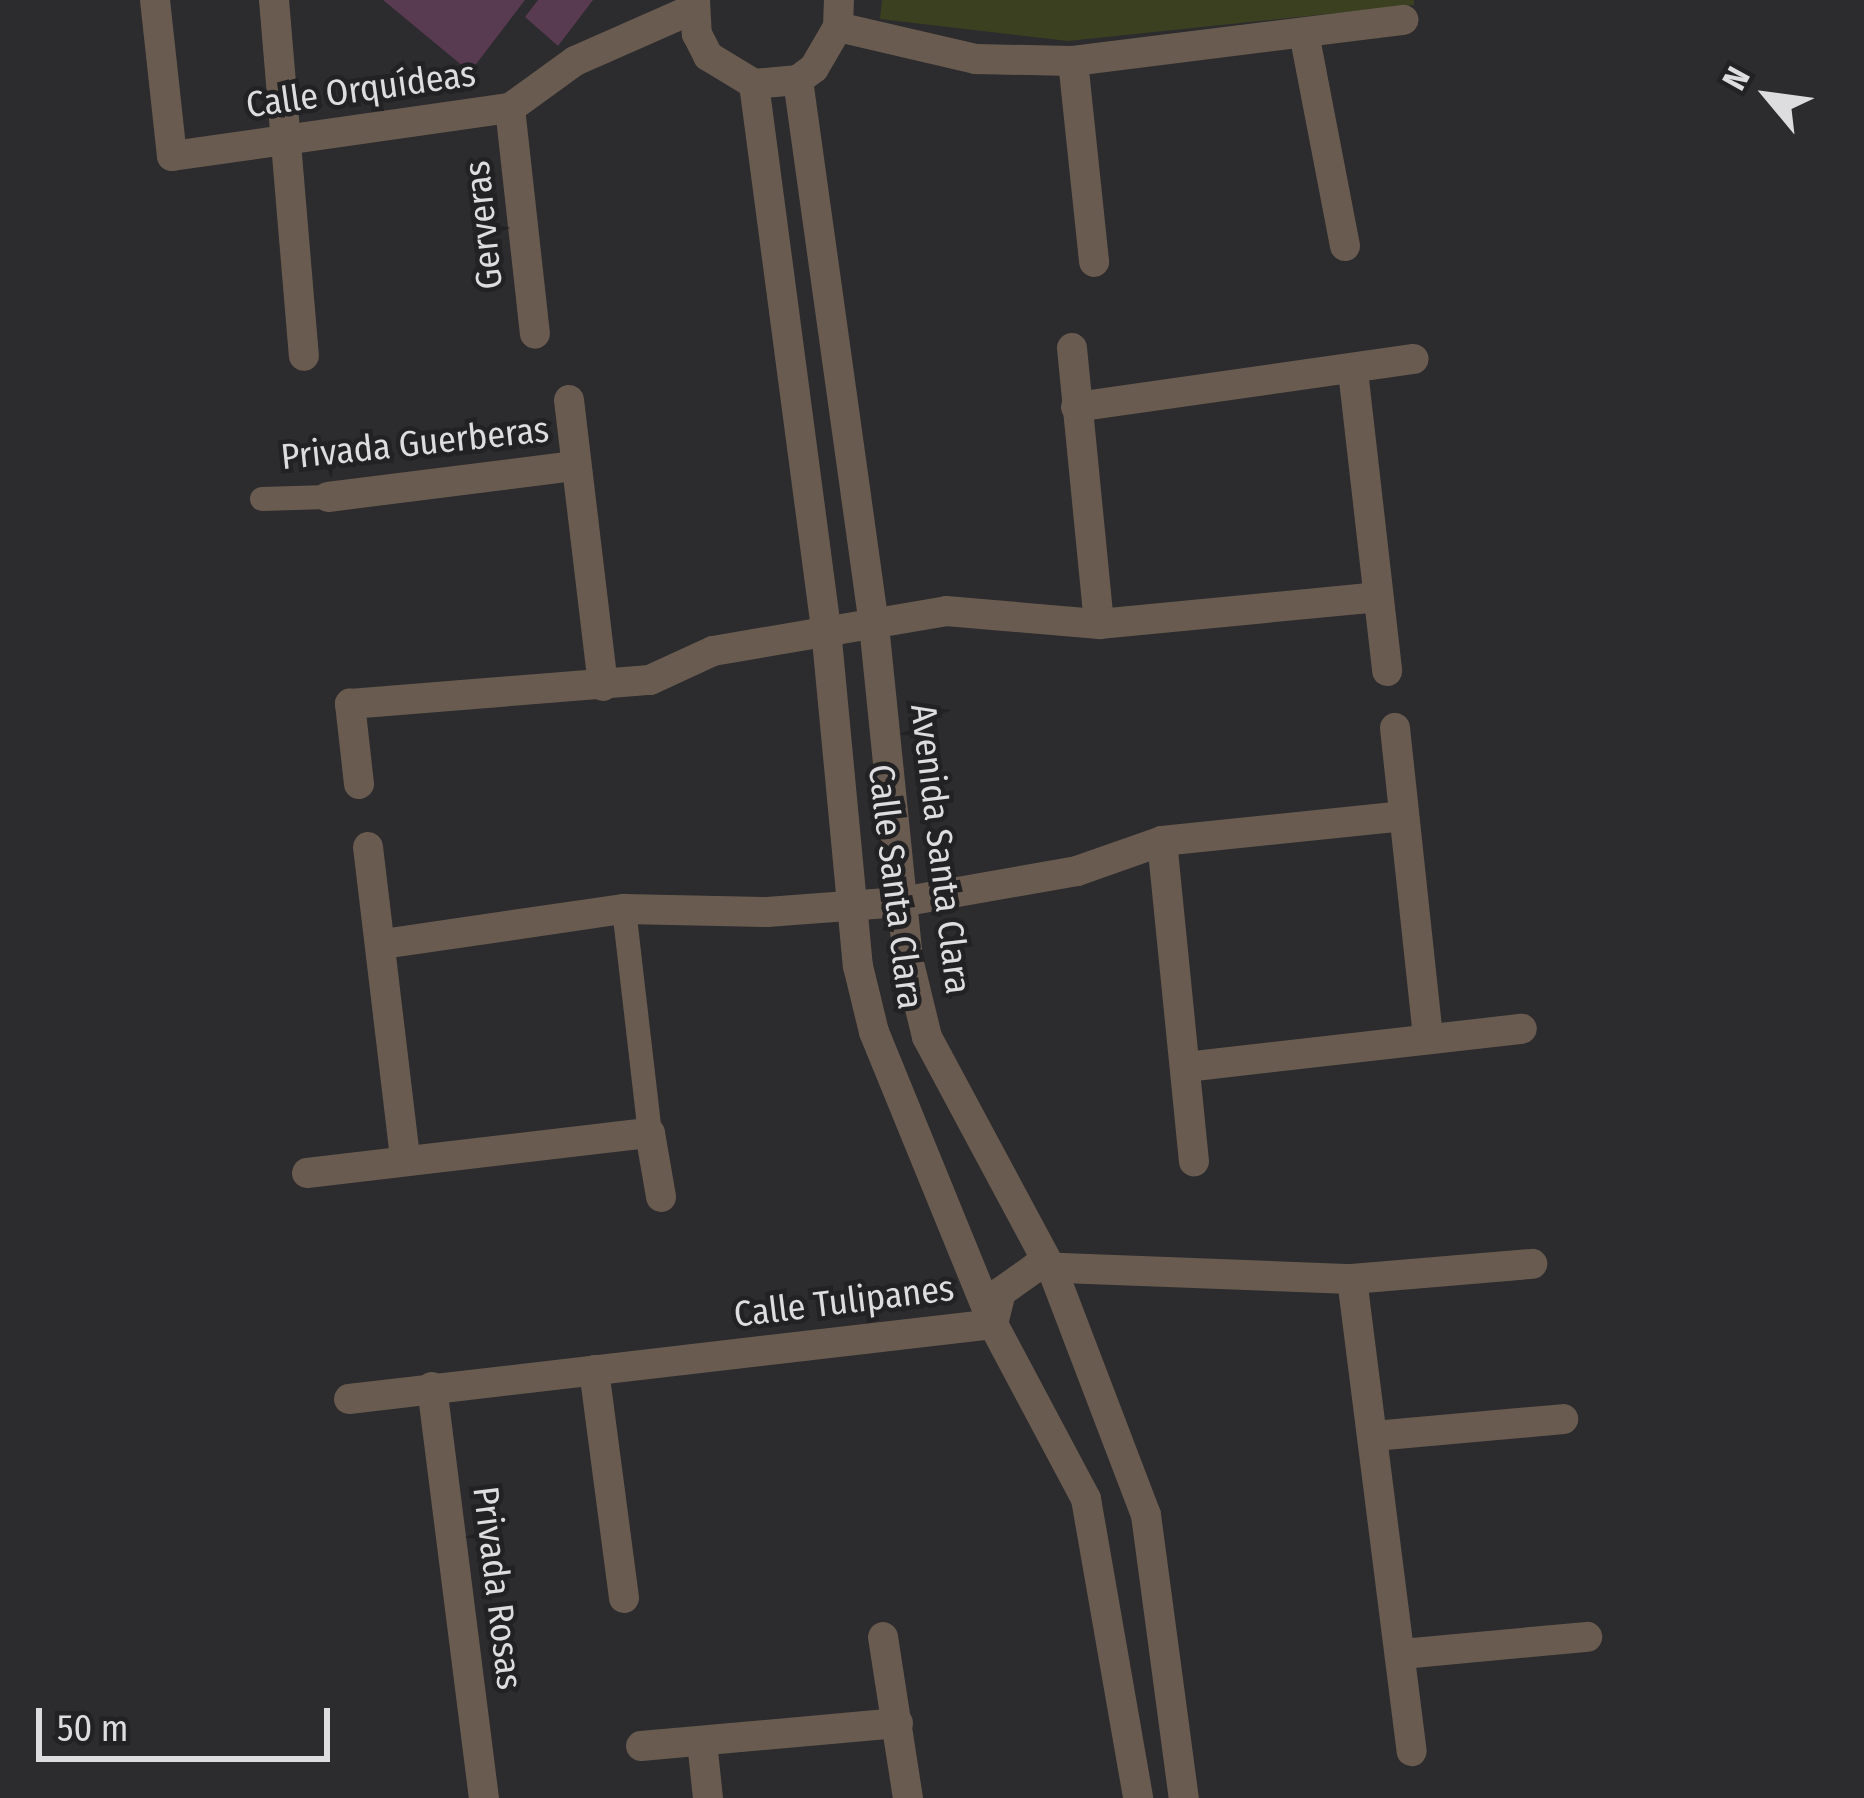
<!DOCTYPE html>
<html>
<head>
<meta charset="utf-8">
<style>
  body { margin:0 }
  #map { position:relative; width:1864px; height:1798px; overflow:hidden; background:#2c2b2d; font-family:"Fira Sans Condensed",sans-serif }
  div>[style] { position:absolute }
  .green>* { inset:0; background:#3a4020 }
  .building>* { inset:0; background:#583a51 }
  .service>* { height:24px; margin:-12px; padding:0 12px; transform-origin:12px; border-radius:12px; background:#695b50 }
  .minor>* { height:30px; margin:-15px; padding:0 15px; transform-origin:15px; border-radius:15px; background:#695b50 }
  span { translate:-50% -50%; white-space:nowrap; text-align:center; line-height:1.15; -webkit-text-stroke:9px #222123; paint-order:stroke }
  .street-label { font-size:36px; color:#dddcde }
  .north { position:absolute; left:1708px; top:36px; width:120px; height:120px; -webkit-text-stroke:9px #222123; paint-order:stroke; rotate:299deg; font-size:33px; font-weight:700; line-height:48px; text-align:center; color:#dddcde }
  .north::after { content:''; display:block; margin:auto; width:42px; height:54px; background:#dddcde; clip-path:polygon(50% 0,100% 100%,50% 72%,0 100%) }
  .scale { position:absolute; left:36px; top:1708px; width:294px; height:54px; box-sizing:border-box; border:6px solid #dddcde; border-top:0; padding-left:15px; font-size:36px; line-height:42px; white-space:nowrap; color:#dddcde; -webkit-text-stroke:9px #222123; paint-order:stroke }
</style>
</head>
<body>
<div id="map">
  <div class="green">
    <div style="clip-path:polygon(882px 0,1414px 0,1414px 5px,1068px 41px,880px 19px)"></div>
  </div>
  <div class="building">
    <div style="clip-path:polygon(383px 0,525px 0,470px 72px)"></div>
    <div style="clip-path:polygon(538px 0,593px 0,558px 46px,525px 17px)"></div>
  </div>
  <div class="service">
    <div style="left:262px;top:499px;width:66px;rotate:-1.7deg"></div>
    <div style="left:624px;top:909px;width:226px;rotate:83.4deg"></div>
  </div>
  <div class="minor">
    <div style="left:155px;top:0;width:157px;rotate:83.8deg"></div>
    <div style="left:172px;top:156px;width:341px;rotate:-8.1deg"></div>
    <div style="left:510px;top:108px;width:80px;rotate:-35.9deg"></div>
    <div style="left:575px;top:61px;width:129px;rotate:-23.8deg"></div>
    <div style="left:274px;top:0;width:357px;rotate:85.2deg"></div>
    <div style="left:695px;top:0;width:34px;rotate:87deg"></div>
    <div style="left:697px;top:34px;width:25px;rotate:63deg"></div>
    <div style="left:708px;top:56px;width:54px;rotate:31.3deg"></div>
    <div style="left:754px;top:84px;width:44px;rotate:-5.2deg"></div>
    <div style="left:798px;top:80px;width:20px;rotate:-37deg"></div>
    <div style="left:814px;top:68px;width:48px;rotate:-59.7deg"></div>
    <div style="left:838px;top:27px;width:27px;rotate:-88deg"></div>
    <div style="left:838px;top:27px;width:142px;rotate:13.1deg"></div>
    <div style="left:976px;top:59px;width:97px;rotate:1.2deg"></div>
    <div style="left:1073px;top:61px;width:333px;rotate:-7.1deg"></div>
    <div style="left:1304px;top:33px;width:217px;rotate:79.1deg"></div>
    <div style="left:1073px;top:61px;width:202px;rotate:84deg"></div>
    <div style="left:798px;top:80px;width:550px;rotate:82.06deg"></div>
    <div style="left:874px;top:625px;width:336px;rotate:84.2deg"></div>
    <div style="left:908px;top:959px;width:80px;rotate:76.3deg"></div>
    <div style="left:927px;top:1037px;width:269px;rotate:61.8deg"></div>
    <div style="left:1054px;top:1274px;width:258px;rotate:69.1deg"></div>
    <div style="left:1146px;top:1515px;width:286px;rotate:82.4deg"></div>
    <div style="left:754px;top:84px;width:550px;rotate:82.47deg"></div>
    <div style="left:826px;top:629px;width:339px;rotate:84.6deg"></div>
    <div style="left:858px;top:966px;width:68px;rotate:76.4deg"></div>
    <div style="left:874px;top:1032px;width:315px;rotate:67.8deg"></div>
    <div style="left:993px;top:1324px;width:198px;rotate:62deg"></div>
    <div style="left:1086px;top:1499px;width:303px;rotate:80.1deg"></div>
    <div style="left:510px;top:108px;width:227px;rotate:83.7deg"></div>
    <div style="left:1072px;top:348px;width:277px;rotate:84.4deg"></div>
    <div style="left:1353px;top:371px;width:302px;rotate:83.5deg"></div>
    <div style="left:569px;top:400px;width:288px;rotate:83.2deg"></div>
    <div style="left:1076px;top:407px;width:341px;rotate:-8.1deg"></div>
    <div style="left:328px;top:497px;width:249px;rotate:-7.2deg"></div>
    <div style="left:1395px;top:728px;width:312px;rotate:83.9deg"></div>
    <div style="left:359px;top:784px;width:81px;rotate:-96.4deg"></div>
    <div style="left:350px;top:704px;width:301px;rotate:-4.6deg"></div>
    <div style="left:650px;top:680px;width:69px;rotate:-24.7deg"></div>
    <div style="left:713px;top:651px;width:236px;rotate:-9.7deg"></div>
    <div style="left:946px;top:611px;width:154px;rotate:4.9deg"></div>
    <div style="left:1099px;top:624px;width:279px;rotate:-5.5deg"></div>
    <div style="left:1162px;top:841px;width:322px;rotate:84.3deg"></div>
    <div style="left:368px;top:847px;width:314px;rotate:83.2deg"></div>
    <div style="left:383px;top:944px;width:244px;rotate:-8.3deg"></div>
    <div style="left:624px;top:909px;width:143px;rotate:1.2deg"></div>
    <div style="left:767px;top:912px;width:134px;rotate:-4.3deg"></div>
    <div style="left:901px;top:902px;width:179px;rotate:-10deg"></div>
    <div style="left:1077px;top:871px;width:90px;rotate:-19.4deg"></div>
    <div style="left:1162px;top:841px;width:241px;rotate:-5.9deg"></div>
    <div style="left:1186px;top:1067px;width:338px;rotate:-6.5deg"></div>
    <div style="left:307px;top:1173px;width:345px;rotate:-6.7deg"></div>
    <div style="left:650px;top:1133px;width:65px;rotate:80.2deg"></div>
    <div style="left:1352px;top:1279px;width:476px;rotate:82.8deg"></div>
    <div style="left:594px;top:1370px;width:230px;rotate:82.5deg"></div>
    <div style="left:432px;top:1387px;width:414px;rotate:82.8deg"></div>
    <div style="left:349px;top:1399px;width:648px;rotate:-6.64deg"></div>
    <div style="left:993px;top:1324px;width:33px;rotate:-76deg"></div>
    <div style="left:1001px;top:1292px;width:43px;rotate:-35.5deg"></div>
    <div style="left:1036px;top:1267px;width:316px;rotate:2.2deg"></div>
    <div style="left:1352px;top:1279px;width:181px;rotate:-4.8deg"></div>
    <div style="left:1374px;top:1436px;width:190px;rotate:-5.1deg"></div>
    <div style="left:883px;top:1637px;width:163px;rotate:81.2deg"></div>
    <div style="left:1402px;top:1654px;width:186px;rotate:-5.3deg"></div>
    <div style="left:702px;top:1742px;width:56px;rotate:83.9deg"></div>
    <div style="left:641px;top:1746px;width:258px;rotate:-5.1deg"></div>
  </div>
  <div class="street-label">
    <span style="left:361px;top:90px;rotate:-8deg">Calle Orquídeas</span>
    <span style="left:484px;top:225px;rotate:-96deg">Gerveras</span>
    <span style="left:415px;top:444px;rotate:-6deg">Privada Guerberas</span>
    <span style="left:940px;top:849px;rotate:83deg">Avenida Santa Clara</span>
    <span style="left:895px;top:887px;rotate:83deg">Calle Santa Clara</span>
    <span style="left:844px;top:1302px;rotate:-7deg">Calle Tulipanes</span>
    <span style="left:497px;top:1588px;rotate:83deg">Privada Rosas</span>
  </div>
  <div class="north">N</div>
  <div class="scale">50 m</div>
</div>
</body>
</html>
